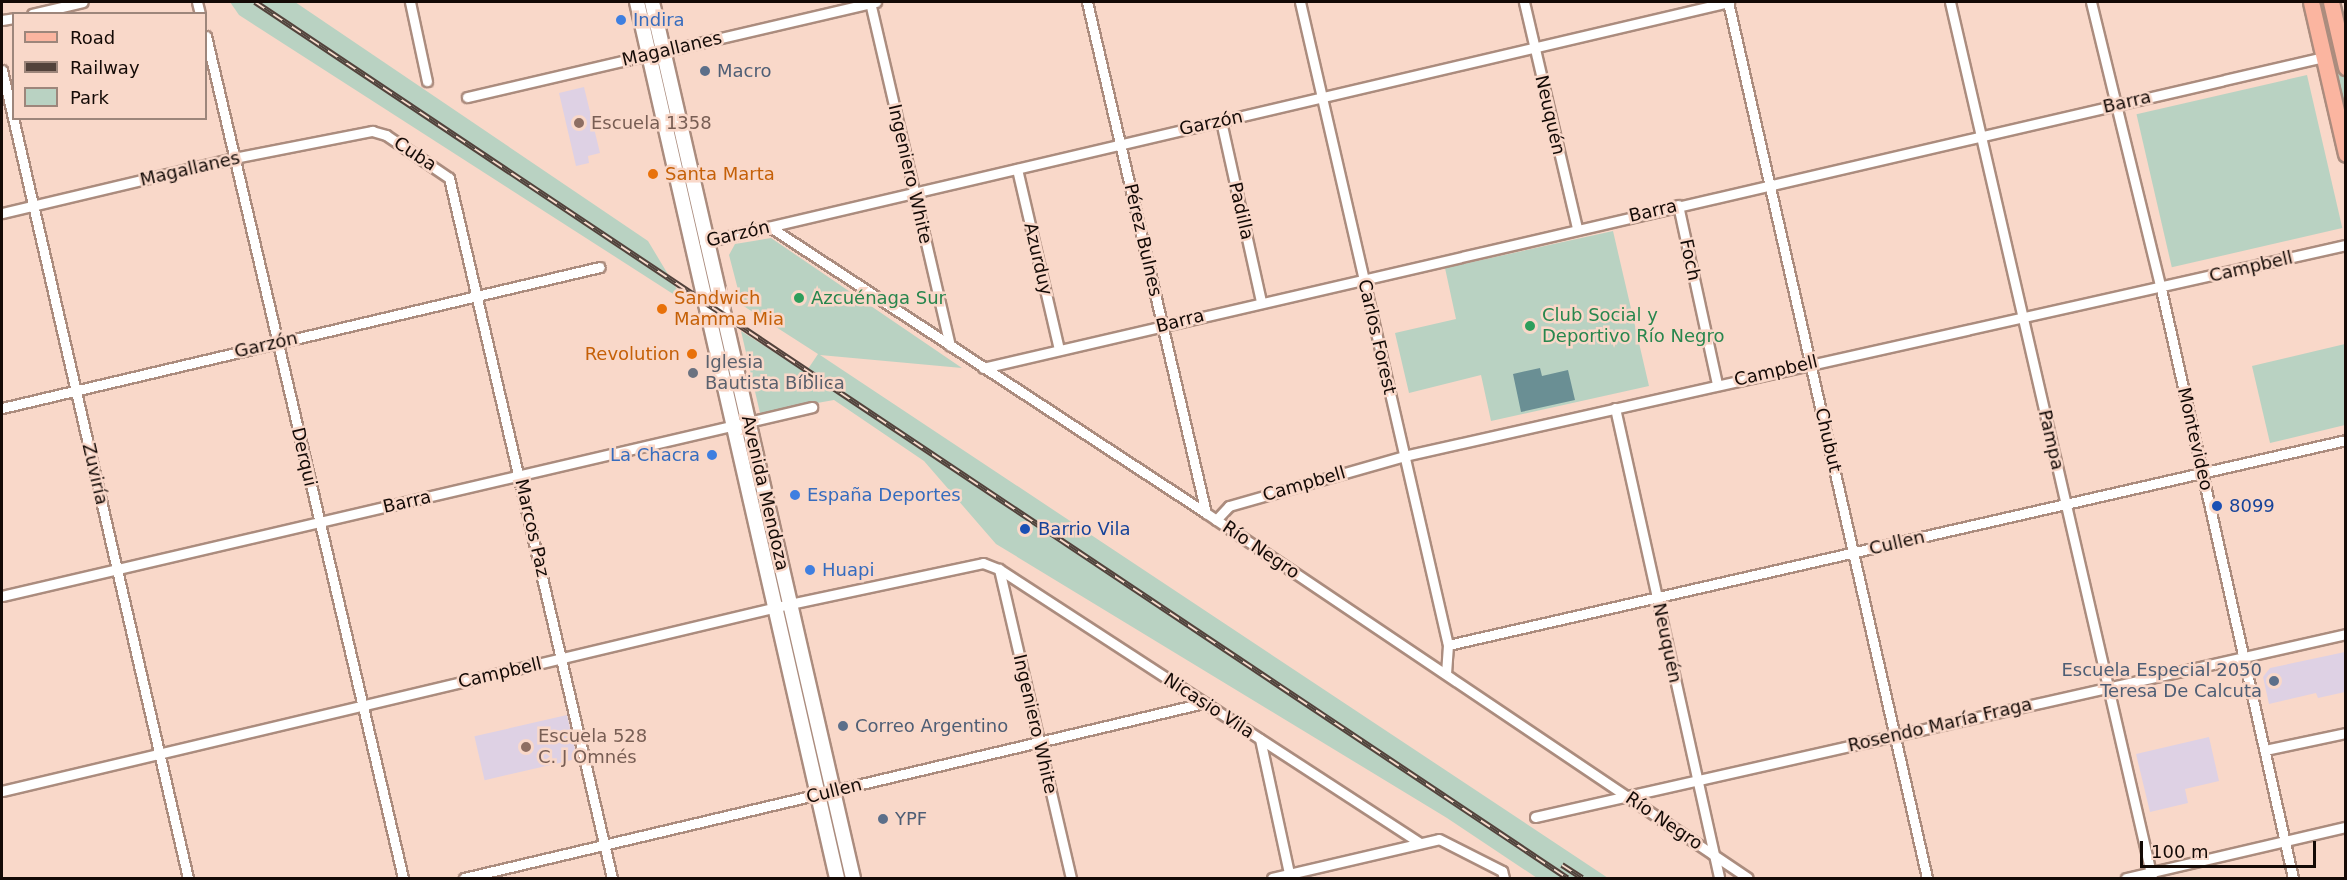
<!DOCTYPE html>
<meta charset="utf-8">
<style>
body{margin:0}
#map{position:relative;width:2347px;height:880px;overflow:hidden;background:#f9d8c9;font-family:"DejaVu Sans",sans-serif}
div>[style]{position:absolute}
.education>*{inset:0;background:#ded1e4;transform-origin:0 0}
.green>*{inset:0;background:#b9d2c2;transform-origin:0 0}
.water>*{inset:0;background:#6a8f94}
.roads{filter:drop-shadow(2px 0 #ab8c7e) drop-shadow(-2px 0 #ab8c7e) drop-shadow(0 2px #ab8c7e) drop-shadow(0 -2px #ab8c7e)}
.street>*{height:9px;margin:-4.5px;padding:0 4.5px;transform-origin:4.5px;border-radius:4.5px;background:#fff}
.secondary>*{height:14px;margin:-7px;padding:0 7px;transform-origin:7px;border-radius:7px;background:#fff}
.primary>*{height:15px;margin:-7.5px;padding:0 7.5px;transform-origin:7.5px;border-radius:7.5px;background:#fbb5a0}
.rail>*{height:6px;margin-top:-3px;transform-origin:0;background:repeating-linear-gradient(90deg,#f9d8c9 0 11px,#52423b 0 22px);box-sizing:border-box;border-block:2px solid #52423b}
.dots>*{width:16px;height:16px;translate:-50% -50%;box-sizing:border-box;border:3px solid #f9d8c9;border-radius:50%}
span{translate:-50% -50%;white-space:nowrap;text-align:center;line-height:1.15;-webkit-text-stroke:5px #f9d8c9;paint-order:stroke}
.shop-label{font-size:18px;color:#366cbe}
.left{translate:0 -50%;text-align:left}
.right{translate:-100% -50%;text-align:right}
.street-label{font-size:18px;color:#140a06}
.service-label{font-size:18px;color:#4e5e75}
.education-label{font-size:18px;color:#785e54}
.food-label{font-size:18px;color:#c56008}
.leisure-label{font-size:18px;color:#27864d}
.worship-label{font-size:18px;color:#5b616d}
.transit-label{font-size:18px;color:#164399}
.frame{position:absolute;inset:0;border:3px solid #140a06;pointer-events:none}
.legend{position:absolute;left:12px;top:12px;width:195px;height:108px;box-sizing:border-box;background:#f9d8c9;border:2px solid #9d867b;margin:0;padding:8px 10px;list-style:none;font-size:18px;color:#140a06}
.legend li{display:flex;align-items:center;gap:12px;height:30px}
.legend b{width:30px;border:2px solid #9d867b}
.scale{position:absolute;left:2140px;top:841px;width:176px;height:27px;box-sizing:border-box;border:3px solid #140a06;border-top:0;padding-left:8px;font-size:18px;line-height:21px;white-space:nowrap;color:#140a06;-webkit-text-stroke:4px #f9d8c9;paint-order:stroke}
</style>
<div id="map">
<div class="education">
<i style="clip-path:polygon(584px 87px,600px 153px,588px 156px,589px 163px,576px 166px,559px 93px)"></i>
<i style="clip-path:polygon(2345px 652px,2345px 692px,2318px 698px,2316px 693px,2269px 704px,2263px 677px,2270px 668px)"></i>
<i style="left:567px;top:715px;width:45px;height:95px;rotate:77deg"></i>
<i style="clip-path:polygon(2209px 737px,2219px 781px,2185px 789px,2188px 803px,2150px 812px,2136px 754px)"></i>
</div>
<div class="green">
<i style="clip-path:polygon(230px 2px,295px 2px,648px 241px,684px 301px,239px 15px)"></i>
<i style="clip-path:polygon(2311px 2px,2331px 2px,2345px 66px,2345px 154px)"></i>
<i style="left:2307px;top:75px;width:157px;height:175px;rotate:77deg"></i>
<i style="clip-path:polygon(1613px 231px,1649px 386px,1491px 421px,1481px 375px,1409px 393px,1395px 333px,1456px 319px,1445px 268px)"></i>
<i style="clip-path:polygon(771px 238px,962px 368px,820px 355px,1608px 878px,1537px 878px,1447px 818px,996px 544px,924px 461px,834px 400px,760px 413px,741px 331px,806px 372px,818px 354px,742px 305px,729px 255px,735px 244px)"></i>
<i style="clip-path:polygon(2345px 344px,2345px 425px,2270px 443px,2252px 366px)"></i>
</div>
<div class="water">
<i style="clip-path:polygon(1540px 368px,1542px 376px,1568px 370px,1575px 400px,1521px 412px,1513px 374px)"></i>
</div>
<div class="roads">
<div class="street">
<i style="left:197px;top:2px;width:12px;rotate:76deg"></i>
<i style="left:410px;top:2px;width:81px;rotate:77.9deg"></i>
<i style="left:870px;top:2px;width:353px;rotate:76.9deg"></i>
<i style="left:1087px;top:2px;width:525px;rotate:76.89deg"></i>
<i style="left:1300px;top:2px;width:660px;rotate:77.04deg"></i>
<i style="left:1448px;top:645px;width:29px;rotate:94deg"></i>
<i style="left:1524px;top:2px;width:232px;rotate:76.8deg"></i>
<i style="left:1728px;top:2px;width:898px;rotate:77.2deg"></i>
<i style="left:1950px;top:2px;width:899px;rotate:77.01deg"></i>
<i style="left:2091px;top:2px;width:295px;rotate:76.3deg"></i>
<i style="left:2161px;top:289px;width:604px;rotate:77.37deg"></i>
<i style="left:32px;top:14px;width:52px;rotate:-13.2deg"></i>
<i style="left:2px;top:20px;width:12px;rotate:-9deg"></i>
<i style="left:206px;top:36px;width:865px;rotate:76.83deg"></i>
<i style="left:2px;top:70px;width:829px;rotate:77.04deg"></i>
<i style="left:467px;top:97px;width:420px;rotate:-13.1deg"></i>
<i style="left:1221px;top:121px;width:184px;rotate:77.5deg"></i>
<i style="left:1017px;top:169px;width:185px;rotate:76.9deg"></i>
<i style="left:1678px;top:205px;width:183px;rotate:77.7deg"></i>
<i style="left:2px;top:213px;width:238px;rotate:-13.3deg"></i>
<i style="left:234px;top:158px;width:141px;rotate:-11.1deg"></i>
<i style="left:372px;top:131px;width:15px;rotate:16deg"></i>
<i style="left:386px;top:135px;width:76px;rotate:34.3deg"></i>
<i style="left:449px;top:178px;width:719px;rotate:76.89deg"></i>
<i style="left:770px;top:227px;width:521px;rotate:33.26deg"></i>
<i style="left:1206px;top:513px;width:653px;rotate:33.96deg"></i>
<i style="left:704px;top:242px;width:1053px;rotate:-13.18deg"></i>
<i style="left:983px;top:368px;width:1377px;rotate:-13.06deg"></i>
<i style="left:2px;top:408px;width:614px;rotate:-13.27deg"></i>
<i style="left:1615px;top:408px;width:481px;rotate:77.5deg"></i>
<i style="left:1216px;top:520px;width:19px;rotate:-47deg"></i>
<i style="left:1229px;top:506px;width:182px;rotate:-15.9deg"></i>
<i style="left:1404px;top:456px;width:965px;rotate:-12.63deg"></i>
<i style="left:999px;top:569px;width:317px;rotate:76.9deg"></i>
<i style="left:2px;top:596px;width:832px;rotate:-13.13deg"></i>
<i style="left:1448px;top:645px;width:921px;rotate:-12.86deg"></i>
<i style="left:1260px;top:739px;width:142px;rotate:77.8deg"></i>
<i style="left:2265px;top:750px;width:83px;rotate:-11.9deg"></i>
<i style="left:2px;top:791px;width:810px;rotate:-13.35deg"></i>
<i style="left:790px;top:604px;width:197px;rotate:-12deg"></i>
<i style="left:983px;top:563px;width:17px;rotate:21deg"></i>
<i style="left:999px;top:569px;width:502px;rotate:33.06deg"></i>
<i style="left:1535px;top:817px;width:831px;rotate:-12.72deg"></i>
<i style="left:464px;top:878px;width:760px;rotate:-13.31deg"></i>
<i style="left:1272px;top:878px;width:171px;rotate:-13.1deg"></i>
<i style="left:1439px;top:839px;width:71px;rotate:26.9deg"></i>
<i style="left:1502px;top:871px;width:7px;rotate:74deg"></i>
<i style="left:2126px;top:878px;width:226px;rotate:-13.1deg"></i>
</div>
<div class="secondary">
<i style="left:637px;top:2px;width:899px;rotate:77.14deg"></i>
<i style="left:652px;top:2px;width:899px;rotate:77.08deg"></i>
</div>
<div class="primary">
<i style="left:2311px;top:2px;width:156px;rotate:77deg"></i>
<i style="left:2331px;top:2px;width:67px;rotate:77deg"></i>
</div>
</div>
<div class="rail">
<i style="left:255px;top:2px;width:1578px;rotate:33.73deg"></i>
<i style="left:1562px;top:865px;width:24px;rotate:33deg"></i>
</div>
<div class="dots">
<i style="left:621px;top:20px;background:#3f7fe0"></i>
<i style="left:705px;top:71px;background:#5c6f8a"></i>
<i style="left:579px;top:123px;background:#8d6e63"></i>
<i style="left:653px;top:174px;background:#e8710a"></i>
<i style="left:799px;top:298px;background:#2e9e5b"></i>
<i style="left:662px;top:309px;background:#e8710a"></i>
<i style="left:1530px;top:326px;background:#2e9e5b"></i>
<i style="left:692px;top:354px;background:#e8710a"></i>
<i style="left:693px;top:373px;background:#6b7280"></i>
<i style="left:712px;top:455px;background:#3f7fe0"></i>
<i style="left:795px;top:495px;background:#3f7fe0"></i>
<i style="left:2217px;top:506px;background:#1a4fb4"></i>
<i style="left:1025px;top:529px;background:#1a4fb4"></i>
<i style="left:810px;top:570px;background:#3f7fe0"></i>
<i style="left:2274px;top:681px;background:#5c6f8a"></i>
<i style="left:843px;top:726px;background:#5c6f8a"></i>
<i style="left:526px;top:747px;background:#8d6e63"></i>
<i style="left:883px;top:819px;background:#5c6f8a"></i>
</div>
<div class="shop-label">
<span class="left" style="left:633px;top:20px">Indira</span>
<span class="right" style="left:700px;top:455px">La Chacra</span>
<span class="left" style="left:807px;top:495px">España Deportes</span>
<span class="left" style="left:822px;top:570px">Huapi</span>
</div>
<div class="street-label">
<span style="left:672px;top:49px;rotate:-13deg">Magallanes</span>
<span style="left:2127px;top:102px;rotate:-13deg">Barra</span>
<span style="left:1550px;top:115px;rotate:77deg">Neuquén</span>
<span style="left:1211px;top:123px;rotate:-12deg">Garzón</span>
<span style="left:415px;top:154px;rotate:33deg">Cuba</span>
<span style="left:190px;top:169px;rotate:-13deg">Magallanes</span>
<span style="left:910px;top:174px;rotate:77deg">Ingeniero White</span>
<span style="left:1241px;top:211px;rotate:77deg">Padilla</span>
<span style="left:1653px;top:211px;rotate:-13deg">Barra</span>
<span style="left:738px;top:234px;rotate:-13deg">Garzón</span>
<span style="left:1143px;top:240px;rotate:77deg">Pérez Bulnes</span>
<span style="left:1038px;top:259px;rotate:77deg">Azurduy</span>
<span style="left:1690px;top:260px;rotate:78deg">Foch</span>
<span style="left:2251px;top:267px;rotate:-13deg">Campbell</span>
<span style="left:1180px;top:321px;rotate:-14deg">Barra</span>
<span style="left:1377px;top:337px;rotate:77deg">Carlos Forest</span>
<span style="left:266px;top:345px;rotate:-13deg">Garzón</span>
<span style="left:1776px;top:371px;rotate:-13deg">Campbell</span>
<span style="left:2195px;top:439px;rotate:77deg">Montevideo</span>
<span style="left:1828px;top:440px;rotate:77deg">Chubut</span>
<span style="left:2051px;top:440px;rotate:77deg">Pampa</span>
<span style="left:304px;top:457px;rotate:77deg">Derqui</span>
<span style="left:95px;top:474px;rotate:77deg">Zuviría</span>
<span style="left:1304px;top:484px;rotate:-16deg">Campbell</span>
<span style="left:765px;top:493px;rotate:77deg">Avenida Mendoza</span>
<span style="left:407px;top:502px;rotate:-13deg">Barra</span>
<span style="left:532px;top:528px;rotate:77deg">Marcos Paz</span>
<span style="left:1897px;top:543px;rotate:-13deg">Cullen</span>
<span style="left:1261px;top:550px;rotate:34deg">Río Negro</span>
<span style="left:1667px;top:643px;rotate:78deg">Neuquén</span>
<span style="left:500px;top:673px;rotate:-13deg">Campbell</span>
<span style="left:1209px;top:706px;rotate:33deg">Nicasio Vila</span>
<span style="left:1035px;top:724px;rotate:77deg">Ingeniero White</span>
<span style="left:1940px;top:725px;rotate:-13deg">Rosendo María Fraga</span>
<span style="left:834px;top:791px;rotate:-14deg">Cullen</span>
<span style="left:1664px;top:821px;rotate:34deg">Río Negro</span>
</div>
<div class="service-label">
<span class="left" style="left:717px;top:71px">Macro</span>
<span class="right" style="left:2262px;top:681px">Escuela Especial 2050<br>Teresa De Calcuta</span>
<span class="left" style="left:855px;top:726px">Correo Argentino</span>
<span class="left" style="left:895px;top:819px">YPF</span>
</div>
<div class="education-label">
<span class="left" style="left:591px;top:123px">Escuela 1358</span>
<span class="left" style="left:538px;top:747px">Escuela 528<br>C. J Omnés</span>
</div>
<div class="food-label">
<span class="left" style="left:665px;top:174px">Santa Marta</span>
<span class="left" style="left:674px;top:309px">Sandwich<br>Mamma Mia</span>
<span class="right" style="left:680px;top:354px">Revolution</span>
</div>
<div class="leisure-label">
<span class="left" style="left:811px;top:298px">Azcuénaga Sur</span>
<span class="left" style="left:1542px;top:326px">Club Social y<br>Deportivo Río Negro</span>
</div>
<div class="worship-label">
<span class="left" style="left:705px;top:373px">Iglesia<br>Bautista Bíblica</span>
</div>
<div class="transit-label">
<span class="left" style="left:2229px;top:506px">8099</span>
<span class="left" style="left:1038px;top:529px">Barrio Vila</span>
</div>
<div class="frame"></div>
<ul class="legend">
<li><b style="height:8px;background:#fbb5a0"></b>Road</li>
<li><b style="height:8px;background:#52423b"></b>Railway</li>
<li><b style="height:16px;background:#b9d2c2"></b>Park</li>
</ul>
<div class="scale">100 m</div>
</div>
